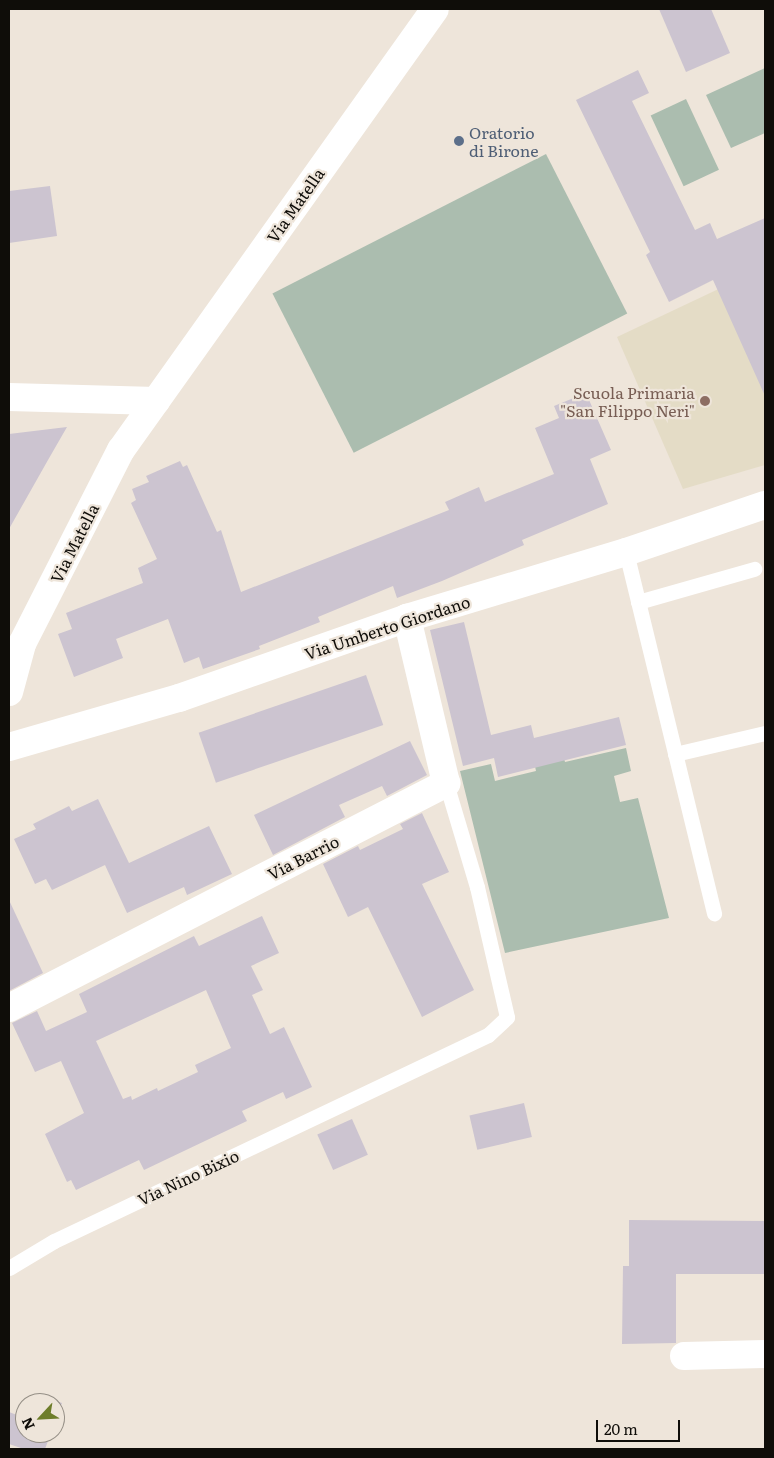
<!DOCTYPE html>
<style>
body{margin:0}
#map{position:relative;width:774px;height:1458px;overflow:hidden;background:#eee5da;font-family:Literata,serif}
div>[style]{position:absolute}
.education>*{inset:0;background:#e4dcc6}
.green>*{inset:0;background:#abbdaf;transform-origin:0 0}
.building>*{inset:0;background:#ccc4d0;transform-origin:0 0}
.lane>*{height:15px;margin:-7.5px;padding:0 7.5px;transform-origin:7.5px;border-radius:7.5px;background:#fff}
.street>*{height:28px;margin:-14px;padding:0 14px;transform-origin:14px;border-radius:14px;background:#fff}
.dots>*{width:14px;height:14px;translate:-50% -50%;box-sizing:border-box;border:2px solid #eee5da;border-radius:50%}
span{translate:-50% -50%;white-space:nowrap;text-align:center;line-height:1.15;-webkit-text-stroke:4.5px #eee5da;paint-order:stroke}
.service-label{font-size:16px;color:#4e5e75}
.left{translate:0 -50%;text-align:left}
.street-label{font-size:16px;color:#0f0d09}
.education-label{font-size:16px;color:#785e54}
.right{translate:-100% -50%;text-align:right}
.frame{position:absolute;inset:0;border:10px solid #0f0d09;pointer-events:none}
.north{position:absolute;left:15px;top:1393px;width:50px;height:50px;box-sizing:border-box;background:#eee5da;border:1px solid #958f86;border-radius:50%;rotate:245deg;font-size:14px;font-weight:700;line-height:20px;text-align:center;color:#0f0d09}
.north::after{content:'';display:block;margin:auto;width:18px;height:22px;background:#6e7d2a;clip-path:polygon(50% 0,100% 100%,50% 72%,0 100%)}
.scale{position:absolute;left:596px;top:1420px;width:84px;height:22px;box-sizing:border-box;border:2px solid #0f0d09;border-top:0;padding-left:6px;font-size:15px;line-height:18px;white-space:nowrap;color:#0f0d09;-webkit-text-stroke:4px #eee5da;paint-order:stroke}
</style>
<div id="map">
<div class="education">
<i style="clip-path:polygon(765px 267px,765px 465px,683px 489px,617px 337px)"></i>
</div>
<div class="green">
<i style="clip-path:polygon(765px 68px,765px 133px,731px 148px,706px 95px)"></i>
<i style="left:686px;top:99px;width:78px;height:39px;rotate:65deg"></i>
<i style="left:546px;top:154px;width:179px;height:307px;rotate:63deg"></i>
<i style="clip-path:polygon(560px 745px,565px 762px,626px 748px,631px 771px,614px 776px,620px 802px,638px 798px,669px 918px,505px 953px,460px 771px,491px 764px,495px 781px,536px 771px,532px 752px)"></i>
</div>
<div class="building">
<i style="clip-path:polygon(659px 9px,711px 9px,730px 53px,686px 72px)"></i>
<i style="clip-path:polygon(638px 70px,649px 93px,632px 101px,695px 230px,710px 223px,717px 239px,765px 218px,765px 396px,713px 280px,669px 302px,646px 255px,650px 252px,576px 100px)"></i>
<i style="clip-path:polygon(50px 186px,57px 236px,9px 243px,9px 191px)"></i>
<i style="clip-path:polygon(586px 393px,611px 450px,590px 459px,608px 504px,522px 540px,524px 545px,442px 581px,397px 598px,393px 586px,318px 617px,320px 622px,259px 646px,260px 649px,203px 669px,199px 657px,184px 663px,168px 619px,116px 639px,123px 658px,74px 677px,58px 634px,72px 629px,66px 613px,143px 583px,138px 568px,157px 559px,131px 503px,136px 500px,132px 489px,149px 482px,146px 476px,180px 461px,183px 467px,187px 465px,217px 532px,221px 530px,241px 592px,449px 510px,445px 502px,479px 487px,485px 502px,554px 474px,535px 428px,559px 418px,554px 406px)"></i>
<i style="clip-path:polygon(67px 427px,48px 460px,9px 529px,9px 434px)"></i>
<i style="clip-path:polygon(464px 622px,491px 735px,531px 725px,534px 738px,619px 717px,626px 745px,498px 777px,494px 758px,463px 766px,430px 630px)"></i>
<i style="left:366px;top:675px;width:53px;height:177px;rotate:71deg"></i>
<i style="clip-path:polygon(410px 741px,427px 775px,387px 796px,382px 786px,339px 805px,345px 817px,273px 855px,254px 815px)"></i>
<i style="clip-path:polygon(98px 799px,129px 863px,209px 826px,232px 874px,187px 895px,184px 887px,127px 913px,105px 865px,52px 890px,46px 879px,35px 884px,14px 839px,36px 829px,33px 824px,69px 806px,72px 811px)"></i>
<i style="clip-path:polygon(422px 813px,449px 872px,422px 884px,474px 990px,422px 1017px,368px 907px,348px 917px,323px 864px,358px 846px,360px 850px,403px 829px,400px 824px)"></i>
<i style="clip-path:polygon(9px 900px,43px 973px,9px 991px)"></i>
<i style="clip-path:polygon(evenodd,262px 916px,279px 953px,251px 966px,263px 990px,252px 995px,270px 1034px,284px 1027px,312px 1087px,286px 1099px,283px 1092px,242px 1111px,247px 1121px,144px 1170px,139px 1160px,76px 1190px,71px 1180px,67px 1182px,45px 1134px,84px 1113px,61px 1061px,35px 1072px,12px 1023px,37px 1011px,46px 1031px,87px 1012px,79px 994px,194px 936px,199px 946px,262px 916px,206px 990px,231px 1048px,195px 1065px,198px 1072px,158px 1091px,157px 1088px,132px 1100px,131px 1096px,123px 1099px,96px 1041px,206px 990px)"></i>
<i style="left:524px;top:1103px;width:35px;height:56px;rotate:77deg"></i>
<i style="left:352px;top:1119px;width:39px;height:38px;rotate:66deg"></i>
<i style="clip-path:polygon(629px 1220px,765px 1221px,765px 1274px,676px 1274px,676px 1343px,622px 1344px,623px 1266px,629px 1266px)"></i>
<i style="clip-path:polygon(39px 1395px,62px 1403px,55px 1421px,55px 1403px,36px 1403px)"></i>
<i style="clip-path:polygon(9px 1412px,25px 1418px,25px 1433px,51px 1433px,45px 1449px,24px 1449px,9px 1444px)"></i>
</div>
<div class="lane">
<i style="left:626px;top:552px;width:372px;rotate:76.3deg"></i>
<i style="left:638px;top:602px;width:121px;rotate:-15.9deg"></i>
<i style="left:675px;top:754px;width:92px;rotate:-13.1deg"></i>
<i style="left:9px;top:1268px;width:52px;rotate:-31deg"></i>
<i style="left:54px;top:1241px;width:480px;rotate:-25.4deg"></i>
<i style="left:488px;top:1035px;width:26px;rotate:-43deg"></i>
<i style="left:507px;top:1017px;width:133px;rotate:-103deg"></i>
<i style="left:477px;top:887px;width:109px;rotate:-106.6deg"></i>
</div>
<div class="street">
<i style="left:9px;top:397px;width:147px;rotate:1.6deg"></i>
<i style="left:9px;top:692px;width:50px;rotate:-74.8deg"></i>
<i style="left:22px;top:644px;width:218px;rotate:-63deg"></i>
<i style="left:121px;top:450px;width:541px;rotate:-54.55deg"></i>
<i style="left:9px;top:747px;width:177px;rotate:-16.1deg"></i>
<i style="left:179px;top:698px;width:242px;rotate:-19.3deg"></i>
<i style="left:407px;top:618px;width:229px;rotate:-16.8deg"></i>
<i style="left:626px;top:552px;width:147px;rotate:-18.7deg"></i>
<i style="left:9px;top:1008px;width:492px;rotate:-27.2deg"></i>
<i style="left:446px;top:783px;width:170px;rotate:-103.3deg"></i>
<i style="left:684px;top:1356px;width:81px;rotate:-1.4deg"></i>
</div>
<div class="dots">
<i style="left:459px;top:141px;background:#5c6f8a"></i>
<i style="left:705px;top:401px;background:#8d6e63"></i>
</div>
<div class="service-label">
<span class="left" style="left:469px;top:141px">Oratorio<br>di Birone</span>
</div>
<div class="street-label">
<span style="left:295px;top:205px;rotate:-55deg">Via Matella</span>
<span style="left:74px;top:543px;rotate:-63deg">Via Matella</span>
<span style="left:387px;top:627px;rotate:-18deg">Via Umberto Giordano</span>
<span style="left:303px;top:857px;rotate:-27deg">Via Barrio</span>
<span style="left:188px;top:1177px;rotate:-25deg">Via Nino Bixio</span>
</div>
<div class="education-label">
<span class="right" style="left:695px;top:401px">Scuola Primaria<br>"San Filippo Neri"</span>
</div>
<div class="frame"></div>
<div class="north">N</div>
<div class="scale">20 m</div>
</div>
